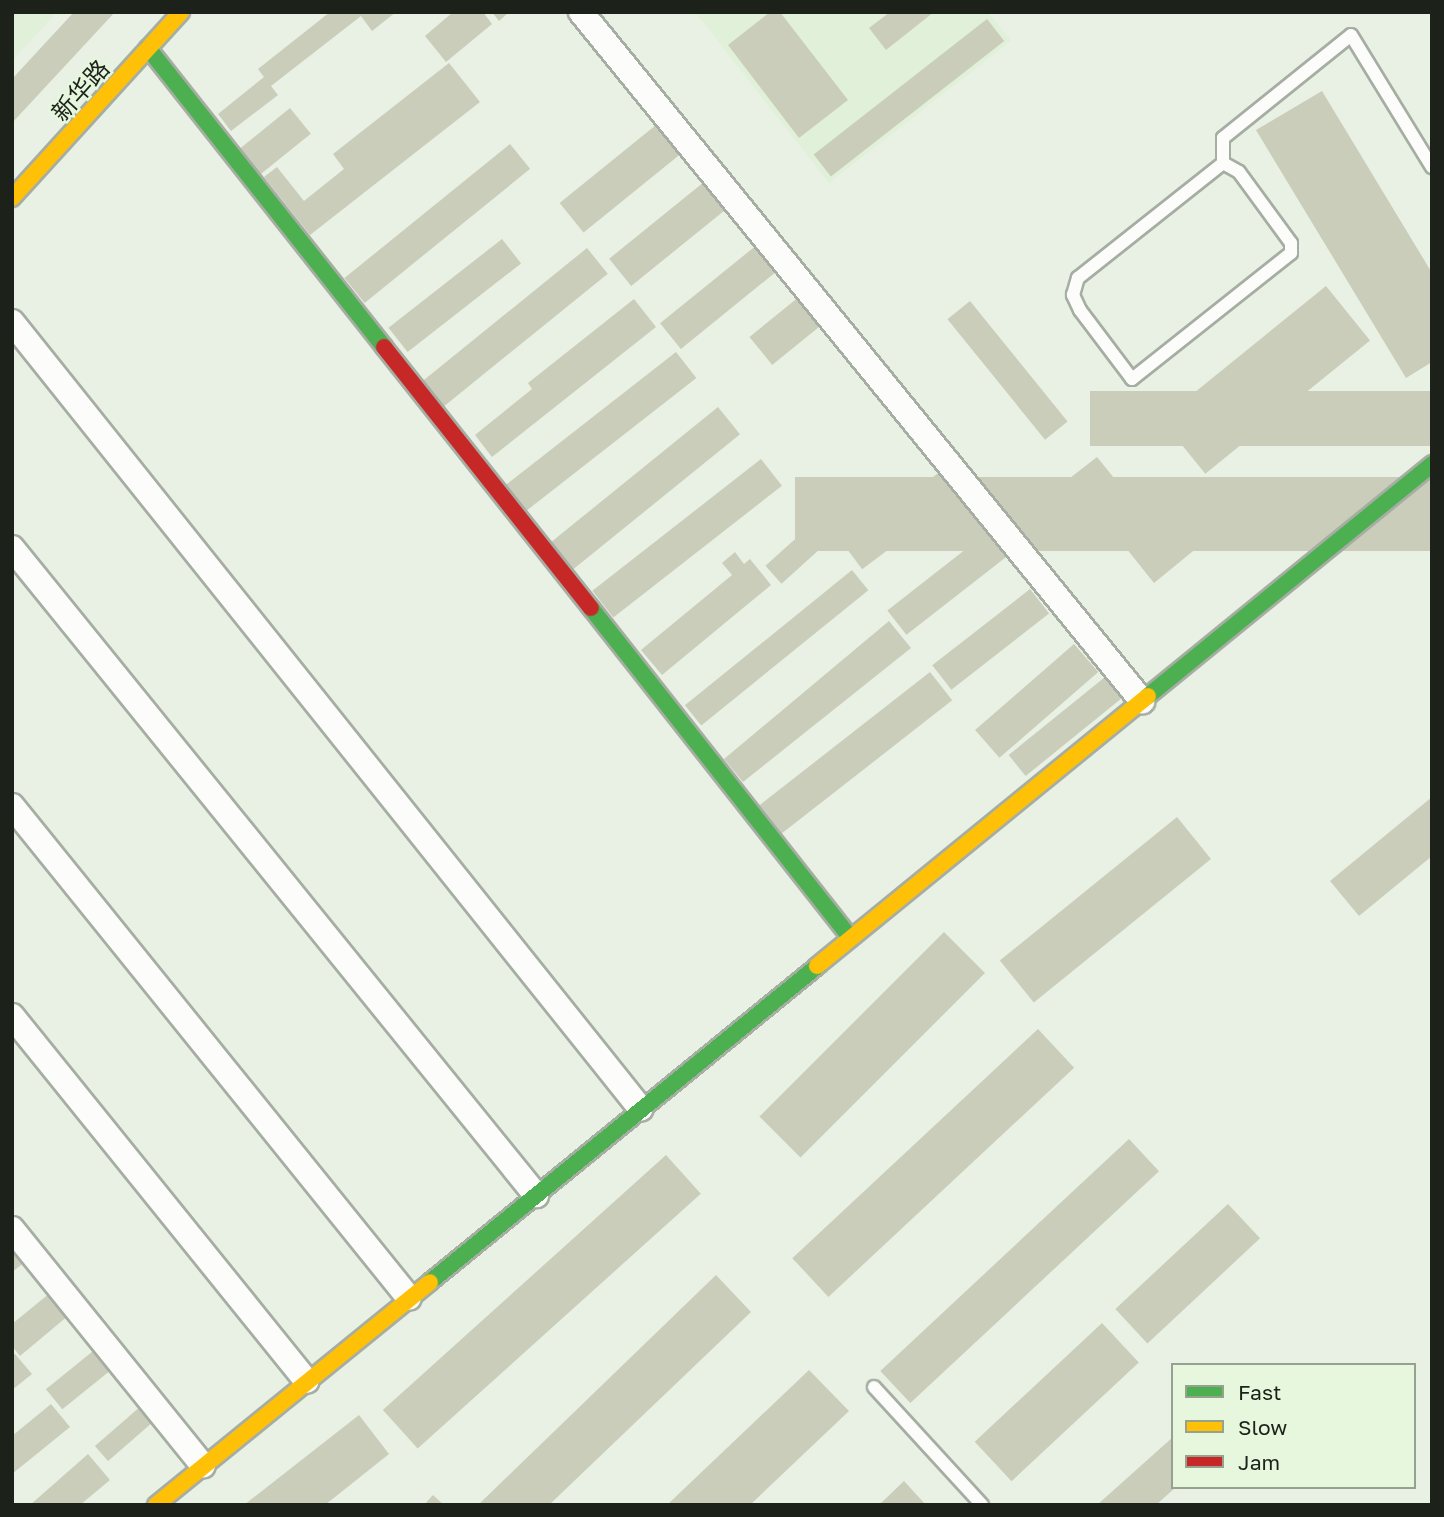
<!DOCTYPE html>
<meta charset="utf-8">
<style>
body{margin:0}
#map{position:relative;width:1444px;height:1517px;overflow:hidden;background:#e8f1e4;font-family:"Golos Text","Noto Sans SC",sans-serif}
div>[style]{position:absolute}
.built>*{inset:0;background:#e1f0d9}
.building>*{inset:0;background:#cacdb9;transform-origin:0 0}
.roads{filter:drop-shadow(2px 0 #a6ada3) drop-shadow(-2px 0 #a6ada3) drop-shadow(0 2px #a6ada3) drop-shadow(0 -2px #a6ada3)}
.lane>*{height:12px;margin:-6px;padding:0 6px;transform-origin:6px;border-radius:6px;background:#fcfdfb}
.street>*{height:24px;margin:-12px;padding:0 12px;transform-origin:12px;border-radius:12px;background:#fcfdfb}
.fast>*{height:16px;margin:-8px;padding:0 8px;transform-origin:8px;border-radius:8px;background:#4caf50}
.slow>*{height:16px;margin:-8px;padding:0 8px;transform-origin:8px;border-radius:8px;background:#ffc107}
.jam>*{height:16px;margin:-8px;padding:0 8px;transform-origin:8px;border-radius:8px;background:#c62828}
span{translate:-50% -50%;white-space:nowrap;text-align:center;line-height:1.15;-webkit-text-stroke:5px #e7f7de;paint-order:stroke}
.street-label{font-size:24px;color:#1c2219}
.frame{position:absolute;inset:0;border:14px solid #1c2219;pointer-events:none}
.legend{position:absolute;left:1171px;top:1363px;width:245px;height:126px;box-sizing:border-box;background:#e7f7de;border:2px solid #96a28f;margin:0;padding:9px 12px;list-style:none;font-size:21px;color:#1c2219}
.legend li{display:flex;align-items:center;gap:14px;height:35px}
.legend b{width:35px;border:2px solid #96a28f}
</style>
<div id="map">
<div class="built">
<i style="clip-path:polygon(12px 12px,57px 12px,12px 61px)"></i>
<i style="clip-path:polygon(695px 12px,988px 12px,1011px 41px,829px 183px)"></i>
</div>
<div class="building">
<i style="clip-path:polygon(74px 12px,115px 12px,12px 123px,12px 79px)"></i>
<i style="clip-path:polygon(330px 12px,396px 12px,372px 31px,361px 16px,271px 86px,278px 95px,231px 131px,218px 114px,264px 77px,258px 69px)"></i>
<i style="clip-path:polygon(453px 12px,483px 12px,492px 24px,446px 62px,425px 36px)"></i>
<i style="clip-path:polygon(492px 12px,509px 12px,499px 21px)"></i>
<i style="clip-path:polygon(770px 12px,780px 12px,848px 100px,799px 138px,728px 45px)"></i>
<i style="clip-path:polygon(890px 12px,934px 12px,886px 50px,869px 28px)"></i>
<i style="left:987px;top:19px;width:28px;height:220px;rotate:52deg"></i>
<i style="clip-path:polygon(449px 63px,480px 102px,310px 235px,264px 177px,277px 167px,304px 201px,344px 169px,333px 154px)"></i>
<i style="clip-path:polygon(1322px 91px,1432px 273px,1432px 362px,1406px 378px,1256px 130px)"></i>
<i style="left:290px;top:108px;width:33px;height:69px;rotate:51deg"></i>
<i style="left:656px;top:125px;width:38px;height:124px;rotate:51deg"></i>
<i style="left:510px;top:144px;width:32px;height:213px;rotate:51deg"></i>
<i style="left:704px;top:182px;width:35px;height:122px;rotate:51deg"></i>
<i style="left:502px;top:239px;width:31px;height:144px;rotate:52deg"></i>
<i style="left:758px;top:244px;width:33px;height:126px;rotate:51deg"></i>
<i style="left:587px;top:248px;width:33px;height:211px;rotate:51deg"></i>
<i style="left:1326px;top:286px;width:70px;height:212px;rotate:51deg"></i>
<i style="left:800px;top:296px;width:36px;height:65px;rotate:51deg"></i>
<i style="clip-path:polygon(634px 299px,656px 327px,492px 457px,475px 435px,532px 389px,528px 383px)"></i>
<i style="left:970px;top:301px;width:155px;height:29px;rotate:51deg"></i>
<i style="left:676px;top:352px;width:33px;height:215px;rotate:52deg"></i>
<i style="left:1432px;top:391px;width:55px;height:342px;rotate:90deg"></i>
<i style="left:718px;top:407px;width:35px;height:215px;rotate:51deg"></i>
<i style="clip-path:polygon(1097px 457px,1144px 515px,1178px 489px,1214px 534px,1154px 583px,1070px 478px)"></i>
<i style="left:761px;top:459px;width:34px;height:214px;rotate:52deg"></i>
<i style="left:941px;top:471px;width:31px;height:122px;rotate:53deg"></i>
<i style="left:1432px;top:477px;width:74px;height:637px;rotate:90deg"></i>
<i style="left:813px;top:523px;width:24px;height:64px;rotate:48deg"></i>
<i style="left:989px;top:531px;width:31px;height:129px;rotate:52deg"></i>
<i style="clip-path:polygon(735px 552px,744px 564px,750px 559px,771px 585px,662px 675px,641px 650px,732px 575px,722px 563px)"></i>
<i style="left:852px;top:570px;width:26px;height:215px;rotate:51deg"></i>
<i style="left:1030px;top:589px;width:31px;height:124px;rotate:52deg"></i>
<i style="clip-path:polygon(889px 621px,911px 648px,743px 782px,724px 759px)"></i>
<i style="left:1074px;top:644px;width:37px;height:131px;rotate:49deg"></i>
<i style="left:930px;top:672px;width:36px;height:216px;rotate:52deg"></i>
<i style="left:1105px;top:677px;width:27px;height:124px;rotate:51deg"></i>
<i style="clip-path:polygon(1432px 797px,1432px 856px,1359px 916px,1330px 881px)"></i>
<i style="left:1177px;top:817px;width:54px;height:228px;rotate:51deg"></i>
<i style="left:944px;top:932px;width:58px;height:261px;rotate:45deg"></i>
<i style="left:1038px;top:1029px;width:53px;height:336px;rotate:47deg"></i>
<i style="left:1129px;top:1139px;width:44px;height:340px;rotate:47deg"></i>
<i style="left:666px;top:1155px;width:52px;height:381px;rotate:48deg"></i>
<i style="left:1228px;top:1204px;width:47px;height:154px;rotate:47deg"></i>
<i style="clip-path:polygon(12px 1245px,25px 1262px,12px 1272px)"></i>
<i style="clip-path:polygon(716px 1275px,751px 1312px,549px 1505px,478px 1505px)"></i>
<i style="clip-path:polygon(50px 1293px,69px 1315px,20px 1356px,12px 1346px,12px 1324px)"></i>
<i style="left:1102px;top:1323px;width:54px;height:174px;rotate:47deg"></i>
<i style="left:98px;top:1347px;width:26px;height:67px;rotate:51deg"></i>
<i style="clip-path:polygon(15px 1354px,32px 1374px,12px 1390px,12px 1356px)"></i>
<i style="clip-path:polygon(809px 1370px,849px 1411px,750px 1505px,667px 1505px)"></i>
<i style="clip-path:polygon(51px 1404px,70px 1427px,12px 1474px,12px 1436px)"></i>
<i style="left:141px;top:1406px;width:20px;height:61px;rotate:49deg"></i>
<i style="clip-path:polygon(359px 1415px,389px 1454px,325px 1505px,244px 1505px)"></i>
<i style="clip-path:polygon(1173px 1437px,1176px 1487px,1156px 1505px,1097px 1505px)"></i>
<i style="clip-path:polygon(88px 1454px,110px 1480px,80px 1505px,30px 1505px)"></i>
<i style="clip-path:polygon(904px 1481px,926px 1505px,879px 1505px)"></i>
<i style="clip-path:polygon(433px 1495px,444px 1505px,424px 1505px)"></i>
</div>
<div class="roads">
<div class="lane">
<i style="left:1223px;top:163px;width:18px;rotate:29deg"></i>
<i style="left:1239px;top:172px;width:88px;rotate:53.8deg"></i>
<i style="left:1291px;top:243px;width:10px;rotate:90deg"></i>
<i style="left:1291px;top:253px;width:203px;rotate:141.6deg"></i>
<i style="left:1132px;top:379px;width:86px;rotate:-127deg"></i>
<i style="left:1080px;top:310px;width:17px;rotate:-115deg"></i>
<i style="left:1073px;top:295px;width:18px;rotate:-74deg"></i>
<i style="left:1078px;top:278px;width:185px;rotate:-38.4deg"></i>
<i style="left:1223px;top:163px;width:25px;rotate:-90deg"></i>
<i style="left:1223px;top:138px;width:164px;rotate:-38.8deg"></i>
<i style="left:1351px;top:35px;width:155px;rotate:58.5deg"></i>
<i style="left:874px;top:1387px;width:160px;rotate:47.5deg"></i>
</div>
<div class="street">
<i style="left:581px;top:12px;width:889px;rotate:50.85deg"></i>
<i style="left:12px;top:322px;width:1007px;rotate:51.37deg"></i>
<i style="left:12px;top:548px;width:833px;rotate:51deg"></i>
<i style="left:12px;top:806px;width:632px;rotate:51.1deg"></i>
<i style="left:12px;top:1016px;width:469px;rotate:51.1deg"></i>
<i style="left:12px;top:1229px;width:304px;rotate:51.1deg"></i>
</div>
<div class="fast">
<i style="left:148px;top:48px;width:381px;rotate:51.7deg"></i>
<i style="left:591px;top:608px;width:420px;rotate:51.8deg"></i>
<i style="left:1148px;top:696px;width:367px;rotate:-39.2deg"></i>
<i style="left:430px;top:1282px;width:500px;rotate:-39.2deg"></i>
</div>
<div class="slow">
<i style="left:12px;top:198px;width:251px;rotate:-47.7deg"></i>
<i style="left:817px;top:966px;width:427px;rotate:-39.2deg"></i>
<i style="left:156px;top:1505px;width:353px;rotate:-39.1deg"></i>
</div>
<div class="jam">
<i style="left:384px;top:347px;width:333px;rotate:51.6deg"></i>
</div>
</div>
<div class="street-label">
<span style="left:80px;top:90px;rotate:-48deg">新华路</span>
</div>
<div class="frame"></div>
<ul class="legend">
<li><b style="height:9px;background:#4caf50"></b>Fast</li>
<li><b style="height:9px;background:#ffc107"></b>Slow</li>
<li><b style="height:9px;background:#c62828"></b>Jam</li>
</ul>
</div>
